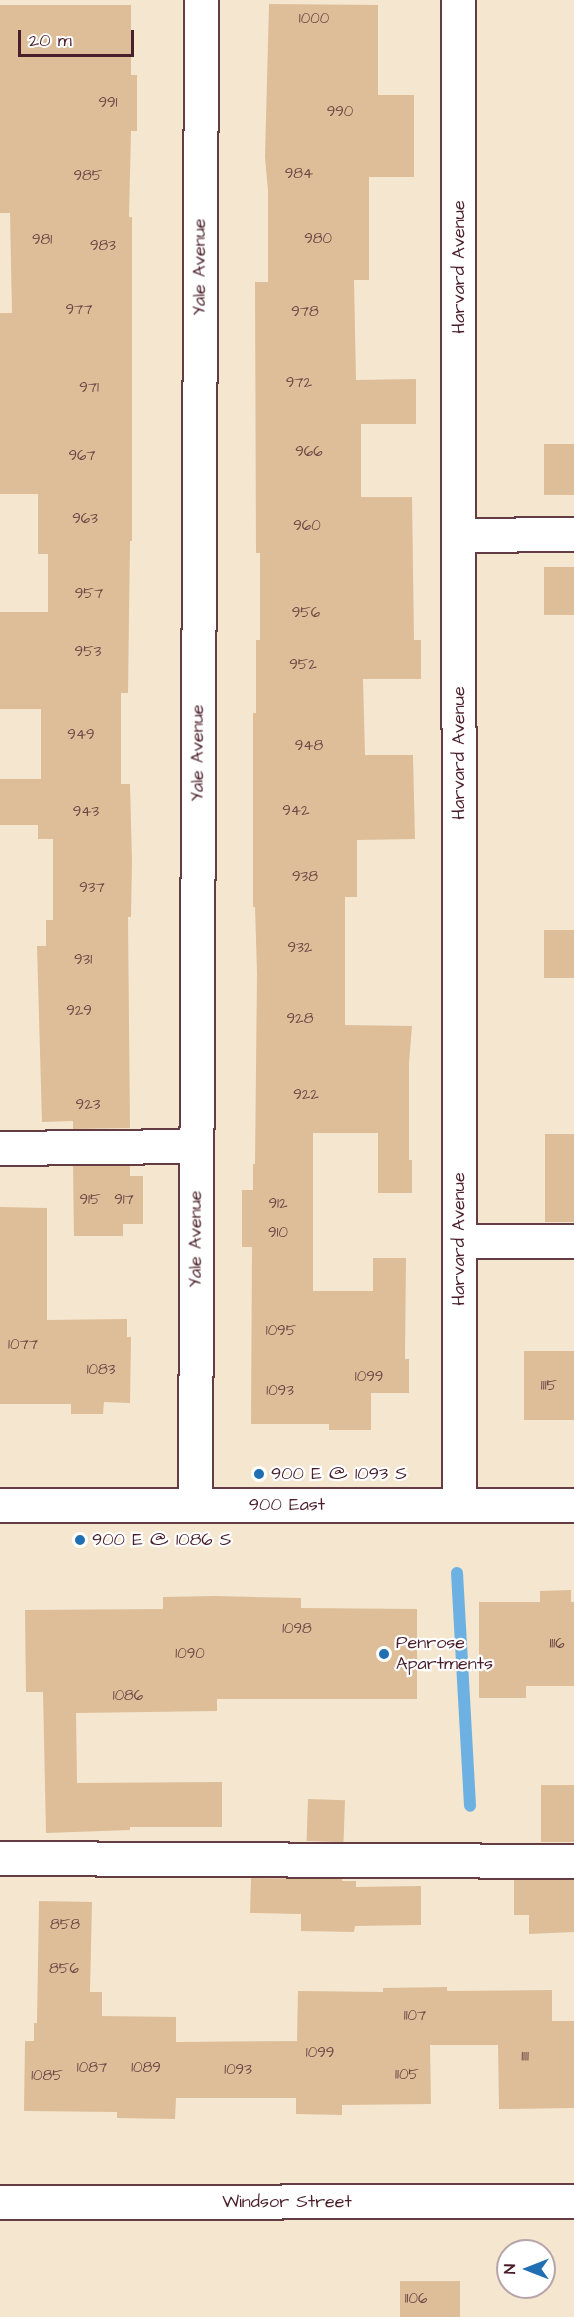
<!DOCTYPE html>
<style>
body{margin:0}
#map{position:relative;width:574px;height:2317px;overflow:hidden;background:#f5e6cf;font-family:"Architects Daughter",sans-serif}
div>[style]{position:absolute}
.stream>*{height:12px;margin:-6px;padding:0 6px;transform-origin:6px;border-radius:6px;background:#6cb1e2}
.building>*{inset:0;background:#ddbe99;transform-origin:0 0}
.roads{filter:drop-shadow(2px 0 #643d44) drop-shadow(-2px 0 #643d44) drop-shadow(0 2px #643d44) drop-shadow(0 -2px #643d44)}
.minor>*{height:33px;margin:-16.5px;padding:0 16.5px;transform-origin:16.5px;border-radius:16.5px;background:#fff}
.dots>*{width:16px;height:16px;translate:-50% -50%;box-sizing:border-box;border:3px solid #fff;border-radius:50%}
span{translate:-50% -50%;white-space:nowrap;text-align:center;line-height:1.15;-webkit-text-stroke:4.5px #fff;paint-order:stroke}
.number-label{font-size:15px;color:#6f4746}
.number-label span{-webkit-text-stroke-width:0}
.street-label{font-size:18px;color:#4a1f2b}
.poi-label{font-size:18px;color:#4a1f2b}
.left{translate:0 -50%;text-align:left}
.north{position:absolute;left:496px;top:2239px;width:60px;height:60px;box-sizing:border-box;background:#fff;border:2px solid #b7a5aa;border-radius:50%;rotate:270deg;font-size:16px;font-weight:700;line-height:24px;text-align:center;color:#4a1f2b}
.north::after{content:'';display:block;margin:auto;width:21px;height:27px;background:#1f6fb2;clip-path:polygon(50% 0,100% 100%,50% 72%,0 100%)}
.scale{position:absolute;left:18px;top:30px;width:116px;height:27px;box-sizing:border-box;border:3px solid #4a1f2b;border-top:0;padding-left:8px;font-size:18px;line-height:21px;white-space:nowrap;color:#4a1f2b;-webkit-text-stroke:4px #fff;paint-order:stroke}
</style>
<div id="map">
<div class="stream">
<i style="left:457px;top:1573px;width:233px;rotate:86.8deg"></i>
</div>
<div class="building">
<i style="clip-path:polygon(269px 4px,378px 5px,378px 95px,414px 95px,414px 177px,369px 177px,369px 280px,354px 280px,356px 380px,416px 379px,416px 424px,361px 424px,361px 497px,412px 497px,414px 640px,421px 640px,421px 679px,363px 679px,365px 755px,413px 755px,415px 839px,357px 840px,357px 897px,345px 897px,345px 1025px,412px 1026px,409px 1063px,409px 1160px,412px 1160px,412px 1193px,378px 1193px,378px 1133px,313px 1133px,313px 1291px,373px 1291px,373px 1258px,406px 1258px,405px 1359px,409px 1359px,409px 1393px,371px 1393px,371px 1430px,329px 1430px,329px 1424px,251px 1424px,252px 1247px,242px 1247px,242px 1190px,253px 1190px,253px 1164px,255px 1164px,257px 973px,255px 907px,253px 907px,253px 713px,256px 713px,256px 640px,260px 640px,260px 553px,256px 553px,255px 282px,268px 282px,268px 191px,265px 157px)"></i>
<i style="clip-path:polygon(0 5px,131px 5px,131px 75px,137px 75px,137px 131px,131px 131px,129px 217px,132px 217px,132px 541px,130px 541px,128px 693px,121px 693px,121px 784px,130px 784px,132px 861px,131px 917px,128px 917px,130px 1128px,73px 1129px,73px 1121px,42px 1122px,37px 946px,46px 946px,46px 920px,53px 920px,53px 839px,38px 839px,38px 825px,0 825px,0 779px,41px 779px,41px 709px,0 709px,0 612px,48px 612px,48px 554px,38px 554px,38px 494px,0 494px,0 313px,12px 313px,10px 213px,0 213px)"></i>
<i style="left:544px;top:444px;width:30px;height:51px"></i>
<i style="left:544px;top:567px;width:30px;height:48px"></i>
<i style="left:544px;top:930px;width:30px;height:48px"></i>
<i style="left:545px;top:1134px;width:29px;height:88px"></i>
<i style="clip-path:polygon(130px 1165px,130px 1176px,143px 1176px,143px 1224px,123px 1224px,123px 1236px,74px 1236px,73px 1166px)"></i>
<i style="clip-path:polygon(0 1207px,47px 1208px,47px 1320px,127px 1319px,127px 1337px,131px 1337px,130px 1403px,104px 1402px,103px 1414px,71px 1414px,71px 1404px,0 1404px)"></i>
<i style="left:574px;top:1351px;width:69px;height:50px;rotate:90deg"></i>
<i style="clip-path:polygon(571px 1590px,571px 1602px,574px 1602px,574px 1686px,526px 1686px,526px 1698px,479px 1698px,479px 1602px,540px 1602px,540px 1591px)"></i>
<i style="clip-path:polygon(215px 1596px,301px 1598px,301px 1608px,417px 1609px,417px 1699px,217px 1699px,217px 1711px,76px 1713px,77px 1783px,222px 1782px,222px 1827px,130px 1827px,130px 1830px,46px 1833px,43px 1692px,26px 1692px,25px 1610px,163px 1609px,163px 1597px)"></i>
<i style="left:541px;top:1785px;width:33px;height:57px"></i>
<i style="left:308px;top:1799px;width:37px;height:42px;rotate:2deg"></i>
<i style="clip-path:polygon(251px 1878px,342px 1879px,342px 1881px,356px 1881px,356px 1887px,421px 1886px,421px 1925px,355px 1926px,354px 1932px,301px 1931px,301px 1914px,250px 1913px)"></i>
<i style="clip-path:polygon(514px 1879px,574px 1880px,574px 1932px,529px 1934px,529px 1915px,514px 1915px)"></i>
<i style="clip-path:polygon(39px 1901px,92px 1902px,90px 1992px,102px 1992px,102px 2016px,176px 2017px,176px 2042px,297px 2041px,298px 1991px,383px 1992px,383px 1988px,447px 1987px,447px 1991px,552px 1990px,552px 2021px,574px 2021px,574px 2108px,499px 2109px,498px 2045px,430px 2045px,431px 2104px,342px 2105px,342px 2115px,296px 2114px,296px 2098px,176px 2098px,175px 2119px,117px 2118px,117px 2112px,24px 2111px,25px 2041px,34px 2041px,34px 2023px,37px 2023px)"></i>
<i style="left:460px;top:2281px;width:36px;height:60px;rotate:90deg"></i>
</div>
<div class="roads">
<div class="minor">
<i style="left:458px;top:0;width:1505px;rotate:89.96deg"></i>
<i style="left:459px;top:535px;width:115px;rotate:-0.5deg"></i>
<i style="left:0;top:1148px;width:196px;rotate:-0.6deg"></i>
<i style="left:459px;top:1241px;width:115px"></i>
<i style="left:0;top:1505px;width:574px"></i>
<i style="left:195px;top:1505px;width:1505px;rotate:-89.77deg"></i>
<i style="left:0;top:1858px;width:574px;rotate:0.3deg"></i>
<i style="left:0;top:2202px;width:574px;rotate:-0.1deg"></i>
</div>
</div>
<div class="dots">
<i style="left:259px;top:1474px;background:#1f6fb2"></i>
<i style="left:80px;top:1540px;background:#1f6fb2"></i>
<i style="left:384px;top:1654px;background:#1f6fb2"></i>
</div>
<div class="number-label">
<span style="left:314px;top:19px">1000</span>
<span style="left:108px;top:103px">991</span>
<span style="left:340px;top:112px">990</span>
<span style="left:299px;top:174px">984</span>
<span style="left:88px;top:176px">985</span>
<span style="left:318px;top:239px">980</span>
<span style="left:42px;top:240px">981</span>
<span style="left:103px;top:246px">983</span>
<span style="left:79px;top:310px">977</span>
<span style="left:305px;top:312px">978</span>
<span style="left:299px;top:383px">972</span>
<span style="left:89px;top:388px">971</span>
<span style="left:309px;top:452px">966</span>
<span style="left:82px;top:456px">967</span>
<span style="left:85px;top:519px">963</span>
<span style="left:307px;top:526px">960</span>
<span style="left:89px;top:594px">957</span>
<span style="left:306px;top:613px">956</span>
<span style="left:88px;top:652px">953</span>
<span style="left:303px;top:665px">952</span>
<span style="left:81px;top:735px">949</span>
<span style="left:309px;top:746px">948</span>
<span style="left:296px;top:811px">942</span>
<span style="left:86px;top:812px">943</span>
<span style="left:305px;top:877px">938</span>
<span style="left:92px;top:888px">937</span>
<span style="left:300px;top:948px">932</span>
<span style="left:83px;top:960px">931</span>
<span style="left:79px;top:1011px">929</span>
<span style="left:300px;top:1019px">928</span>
<span style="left:306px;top:1095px">922</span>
<span style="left:88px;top:1105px">923</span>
<span style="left:90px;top:1200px">915</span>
<span style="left:124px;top:1200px">917</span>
<span style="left:278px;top:1204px">912</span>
<span style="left:278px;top:1233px">910</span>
<span style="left:281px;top:1331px">1095</span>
<span style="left:23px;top:1345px">1077</span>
<span style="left:101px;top:1370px">1083</span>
<span style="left:369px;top:1377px">1099</span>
<span style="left:549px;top:1386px">1115</span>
<span style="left:280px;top:1391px">1093</span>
<span style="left:297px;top:1629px">1098</span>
<span style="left:557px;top:1644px">1116</span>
<span style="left:190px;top:1654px">1090</span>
<span style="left:128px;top:1696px">1086</span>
<span style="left:65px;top:1925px">858</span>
<span style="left:64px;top:1969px">856</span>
<span style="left:415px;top:2016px">1107</span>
<span style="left:320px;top:2053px">1099</span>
<span style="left:525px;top:2057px">1111</span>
<span style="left:92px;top:2068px">1087</span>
<span style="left:146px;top:2068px">1089</span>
<span style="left:238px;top:2070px">1093</span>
<span style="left:407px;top:2075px">1105</span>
<span style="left:47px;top:2076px">1085</span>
<span style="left:416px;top:2299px">1106</span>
</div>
<div class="street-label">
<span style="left:200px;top:267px;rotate:-90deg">Yale Avenue</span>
<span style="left:459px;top:267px;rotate:-90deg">Harvard Avenue</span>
<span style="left:198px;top:753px;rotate:-90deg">Yale Avenue</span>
<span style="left:459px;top:753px;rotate:-90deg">Harvard Avenue</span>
<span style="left:196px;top:1239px;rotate:-90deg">Yale Avenue</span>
<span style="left:459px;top:1239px;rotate:-90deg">Harvard Avenue</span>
<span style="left:287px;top:1505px">900 East</span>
<span style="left:287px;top:2202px">Windsor Street</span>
</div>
<div class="poi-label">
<span class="left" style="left:271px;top:1474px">900 E @ 1093 S</span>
<span class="left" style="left:92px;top:1540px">900 E @ 1086 S</span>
<span class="left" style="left:396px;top:1654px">Penrose<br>Apartments</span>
</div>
<div class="north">N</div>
<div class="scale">20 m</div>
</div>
